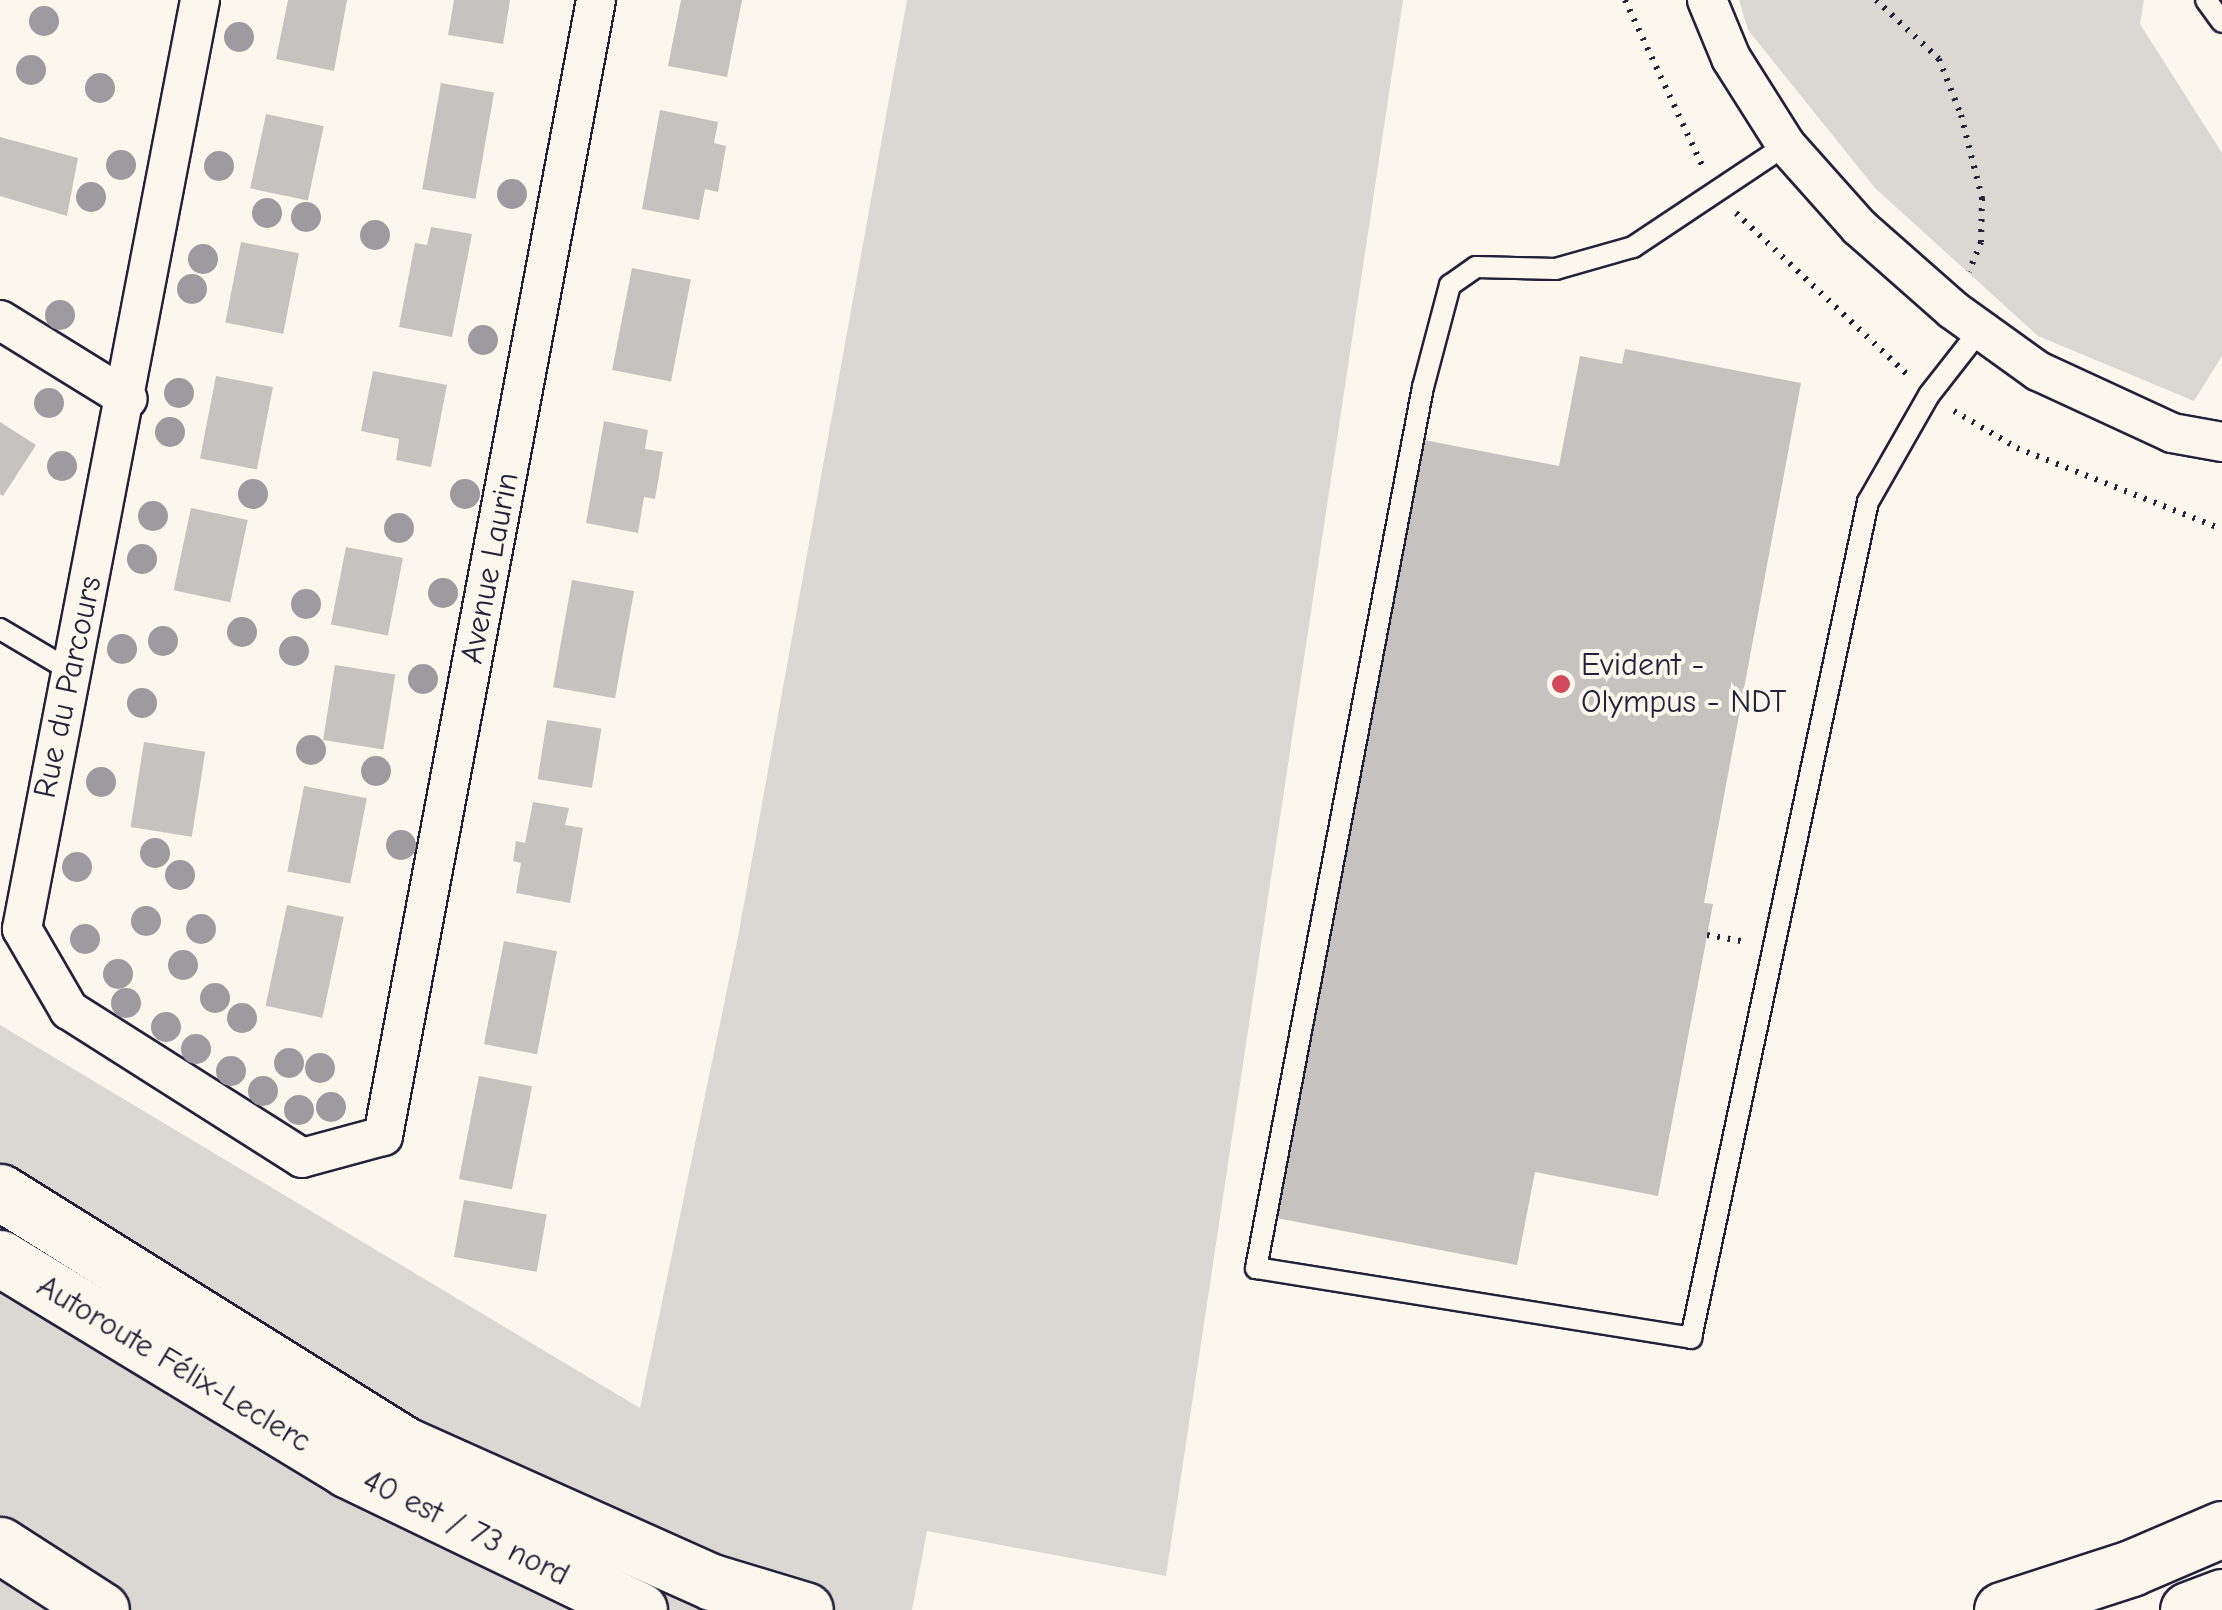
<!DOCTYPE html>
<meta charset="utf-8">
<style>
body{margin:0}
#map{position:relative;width:2222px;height:1610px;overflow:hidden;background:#fbf7ec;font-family:"Comic Neue",sans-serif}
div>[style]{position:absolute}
.green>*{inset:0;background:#dbd8d3}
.building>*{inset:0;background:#c6c2c0;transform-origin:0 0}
.path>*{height:6px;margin-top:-3px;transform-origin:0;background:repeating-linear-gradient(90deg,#22223b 0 2.5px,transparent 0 10.5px)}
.roads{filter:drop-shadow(2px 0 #22223b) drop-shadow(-2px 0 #22223b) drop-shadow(0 2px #22223b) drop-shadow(0 -2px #22223b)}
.service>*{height:20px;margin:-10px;padding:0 10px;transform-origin:10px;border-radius:10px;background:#fbf7ec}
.minor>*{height:38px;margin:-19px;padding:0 19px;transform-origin:19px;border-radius:19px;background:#fbf7ec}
.motorway>*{height:55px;margin:-27.5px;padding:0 27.5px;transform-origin:27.5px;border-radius:27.5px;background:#fbf7ec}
.trees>*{width:30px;height:30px;margin:-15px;border-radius:50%;background:#9d9ba0}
.dots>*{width:28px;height:28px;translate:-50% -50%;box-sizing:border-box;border:5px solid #fbf7ec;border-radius:50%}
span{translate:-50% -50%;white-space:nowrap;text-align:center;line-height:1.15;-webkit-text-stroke:8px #fbf7ec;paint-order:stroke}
.street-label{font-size:32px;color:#22223b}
.poi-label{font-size:32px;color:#22223b}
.left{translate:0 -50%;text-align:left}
</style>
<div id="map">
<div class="green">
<i style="clip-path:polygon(907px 0,1403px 0,1166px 1576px,927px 1531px,912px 1610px,0 1610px,0 1025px,640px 1408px,738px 937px)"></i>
<i style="clip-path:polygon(1739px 0,2144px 0,2140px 24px,2222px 153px,2222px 356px,2194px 401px,2038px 336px,1875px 188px,1748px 30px)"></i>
</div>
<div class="building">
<i style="clip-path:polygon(288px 0,347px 0,334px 71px,276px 59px)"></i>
<i style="clip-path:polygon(454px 0,510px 0,503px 44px,448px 35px)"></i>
<i style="clip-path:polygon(681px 0,742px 0,727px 77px,668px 66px)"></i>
<i style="left:441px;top:83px;width:54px;height:108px;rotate:10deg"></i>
<i style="clip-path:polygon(660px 110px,718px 122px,714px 143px,726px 146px,718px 192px,705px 189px,699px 220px,642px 209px)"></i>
<i style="left:266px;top:114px;width:59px;height:76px;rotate:12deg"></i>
<i style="clip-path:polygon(0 137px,78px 158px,67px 216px,0 196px)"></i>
<i style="clip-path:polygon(431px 227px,472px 234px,452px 337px,399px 327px,415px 243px,427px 245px)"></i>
<i style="left:241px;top:242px;width:59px;height:82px;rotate:11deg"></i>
<i style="left:632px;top:268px;width:60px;height:104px;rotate:11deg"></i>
<i style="clip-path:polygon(1625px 349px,1801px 383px,1704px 903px,1713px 904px,1658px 1196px,1535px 1172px,1517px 1265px,1277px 1218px,1424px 440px,1559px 466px,1580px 356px,1622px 364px)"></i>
<i style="clip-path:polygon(373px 371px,447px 385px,431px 467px,396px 460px,399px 439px,361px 431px)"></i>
<i style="left:216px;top:376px;width:58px;height:84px;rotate:11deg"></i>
<i style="clip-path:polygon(604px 421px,648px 430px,645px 449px,663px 452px,655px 499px,644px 497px,638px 533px,586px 523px)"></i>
<i style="clip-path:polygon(0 422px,36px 445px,3px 496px,0 494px)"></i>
<i style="left:191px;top:508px;width:58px;height:84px;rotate:12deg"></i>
<i style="left:346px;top:547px;width:58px;height:79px;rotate:11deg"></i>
<i style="left:572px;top:580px;width:63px;height:109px;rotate:10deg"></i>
<i style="left:335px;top:665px;width:61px;height:76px;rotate:9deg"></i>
<i style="left:547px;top:720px;width:55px;height:60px;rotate:9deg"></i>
<i style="left:144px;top:742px;width:62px;height:86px;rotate:9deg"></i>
<i style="left:304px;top:786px;width:64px;height:87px;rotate:11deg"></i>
<i style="clip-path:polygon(533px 802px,569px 808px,565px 825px,583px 828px,570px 903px,516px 893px,521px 863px,513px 861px,516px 841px,525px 843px)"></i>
<i style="left:287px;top:905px;width:58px;height:103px;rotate:12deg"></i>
<i style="left:504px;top:941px;width:54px;height:105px;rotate:11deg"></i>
<i style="left:479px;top:1076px;width:54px;height:105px;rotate:11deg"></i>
<i style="left:464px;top:1200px;width:84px;height:58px;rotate:10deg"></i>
</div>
<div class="path">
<i style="left:1625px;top:0;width:184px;rotate:65deg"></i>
<i style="left:1876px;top:0;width:86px;rotate:43.1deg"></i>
<i style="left:1939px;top:59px;width:60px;rotate:68.6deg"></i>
<i style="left:1961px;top:115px;width:86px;rotate:75.8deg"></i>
<i style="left:1982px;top:198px;width:44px;rotate:91.3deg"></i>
<i style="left:1981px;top:242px;width:32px;rotate:112deg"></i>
<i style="left:1736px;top:213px;width:238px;rotate:43.3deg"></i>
<i style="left:1954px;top:411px;width:73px;rotate:30.4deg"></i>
<i style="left:2017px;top:448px;width:220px;rotate:21.6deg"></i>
<i style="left:1707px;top:935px;width:39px;rotate:10deg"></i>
</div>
<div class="roads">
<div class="service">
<i style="left:2206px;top:0;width:27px;rotate:54deg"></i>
<i style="left:1786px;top:145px;width:184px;rotate:146.3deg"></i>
<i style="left:1633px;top:247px;width:80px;rotate:164.1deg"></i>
<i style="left:1556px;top:269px;width:80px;rotate:-178.6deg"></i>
<i style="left:1476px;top:267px;width:32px;rotate:145deg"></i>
<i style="left:1450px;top:285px;width:106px;rotate:104.8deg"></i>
<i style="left:1423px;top:387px;width:897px;rotate:100.73deg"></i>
<i style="left:1256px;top:1268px;width:441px;rotate:9.1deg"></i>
<i style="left:1691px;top:1338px;width:855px;rotate:-78.05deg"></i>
<i style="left:1868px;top:502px;width:123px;rotate:-60.3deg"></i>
<i style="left:1929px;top:395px;width:83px;rotate:-51.9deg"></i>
<i style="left:0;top:629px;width:82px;rotate:30.6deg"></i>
</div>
<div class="minor">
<i style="left:200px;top:0;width:946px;rotate:100.85deg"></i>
<i style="left:22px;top:929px;width:94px;rotate:59.9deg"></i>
<i style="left:69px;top:1010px;width:276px;rotate:32.4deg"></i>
<i style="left:302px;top:1158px;width:84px;rotate:-15.2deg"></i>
<i style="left:383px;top:1136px;width:1156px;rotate:-79.38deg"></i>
<i style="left:1707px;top:0;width:63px;rotate:67.5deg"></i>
<i style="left:1731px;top:58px;width:103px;rotate:57.7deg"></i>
<i style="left:1786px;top:145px;width:110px;rotate:48.3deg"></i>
<i style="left:1859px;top:227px;width:125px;rotate:41.4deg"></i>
<i style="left:1953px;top:310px;width:105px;rotate:35.7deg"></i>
<i style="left:2038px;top:371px;width:148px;rotate:24.8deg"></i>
<i style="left:2172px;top:433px;width:51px;rotate:10.2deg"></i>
<i style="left:0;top:320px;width:150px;rotate:31.7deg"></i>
</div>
<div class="motorway">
<i style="left:0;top:1192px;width:475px;rotate:32deg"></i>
<i style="left:403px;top:1444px;width:338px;rotate:24.1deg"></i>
<i style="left:712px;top:1582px;width:97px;rotate:16.8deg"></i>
<i style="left:0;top:1258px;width:407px;rotate:31.3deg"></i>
<i style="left:348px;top:1470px;width:323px;rotate:25.7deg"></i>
<i style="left:0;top:1545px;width:120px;rotate:32.8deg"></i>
<i style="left:2002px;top:1610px;width:136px;rotate:-18deg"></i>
<i style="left:2131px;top:1568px;width:99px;rotate:-23.2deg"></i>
<i style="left:2188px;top:1610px;width:36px;rotate:-21deg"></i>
</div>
</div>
<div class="trees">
<i style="left:44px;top:21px"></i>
<i style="left:239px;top:37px"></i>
<i style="left:31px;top:70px"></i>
<i style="left:100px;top:88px"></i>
<i style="left:121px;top:165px"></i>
<i style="left:219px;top:166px"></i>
<i style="left:512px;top:194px"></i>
<i style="left:91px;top:197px"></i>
<i style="left:267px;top:213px"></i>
<i style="left:306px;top:217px"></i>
<i style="left:375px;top:235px"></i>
<i style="left:203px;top:259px"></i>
<i style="left:192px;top:289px"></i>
<i style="left:60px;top:315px"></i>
<i style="left:483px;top:340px"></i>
<i style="left:179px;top:393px"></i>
<i style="left:49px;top:403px"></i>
<i style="left:170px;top:432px"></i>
<i style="left:62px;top:466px"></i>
<i style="left:253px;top:494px"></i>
<i style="left:465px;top:494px"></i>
<i style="left:153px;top:516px"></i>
<i style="left:399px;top:528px"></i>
<i style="left:142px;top:559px"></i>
<i style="left:443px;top:593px"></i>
<i style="left:306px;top:604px"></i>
<i style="left:242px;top:632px"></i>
<i style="left:163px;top:641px"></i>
<i style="left:122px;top:649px"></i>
<i style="left:294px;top:651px"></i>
<i style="left:423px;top:679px"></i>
<i style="left:142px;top:703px"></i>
<i style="left:311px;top:750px"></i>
<i style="left:376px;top:771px"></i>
<i style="left:101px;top:782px"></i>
<i style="left:401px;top:845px"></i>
<i style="left:155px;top:853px"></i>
<i style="left:77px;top:867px"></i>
<i style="left:180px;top:875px"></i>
<i style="left:146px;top:921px"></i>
<i style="left:201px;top:929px"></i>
<i style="left:85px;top:939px"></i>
<i style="left:183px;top:965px"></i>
<i style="left:118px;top:974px"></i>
<i style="left:215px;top:998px"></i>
<i style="left:126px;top:1003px"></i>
<i style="left:242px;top:1018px"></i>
<i style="left:166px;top:1027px"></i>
<i style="left:196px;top:1049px"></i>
<i style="left:289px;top:1063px"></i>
<i style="left:320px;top:1068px"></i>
<i style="left:231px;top:1071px"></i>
<i style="left:263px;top:1091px"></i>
<i style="left:331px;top:1107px"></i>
<i style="left:299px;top:1110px"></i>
</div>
<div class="dots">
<i style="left:1561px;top:684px;background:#d1495b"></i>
</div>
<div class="street-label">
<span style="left:490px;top:568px;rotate:-79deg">Avenue Laurin</span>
<span style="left:68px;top:687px;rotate:-78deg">Rue du Parcours</span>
<span style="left:174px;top:1364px;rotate:31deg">Autoroute Félix-Leclerc</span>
<span style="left:466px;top:1528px;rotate:26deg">40 est / 73 nord</span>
</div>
<div class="poi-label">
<span class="left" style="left:1581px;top:684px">Evident -<br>Olympus - NDT</span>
</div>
</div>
